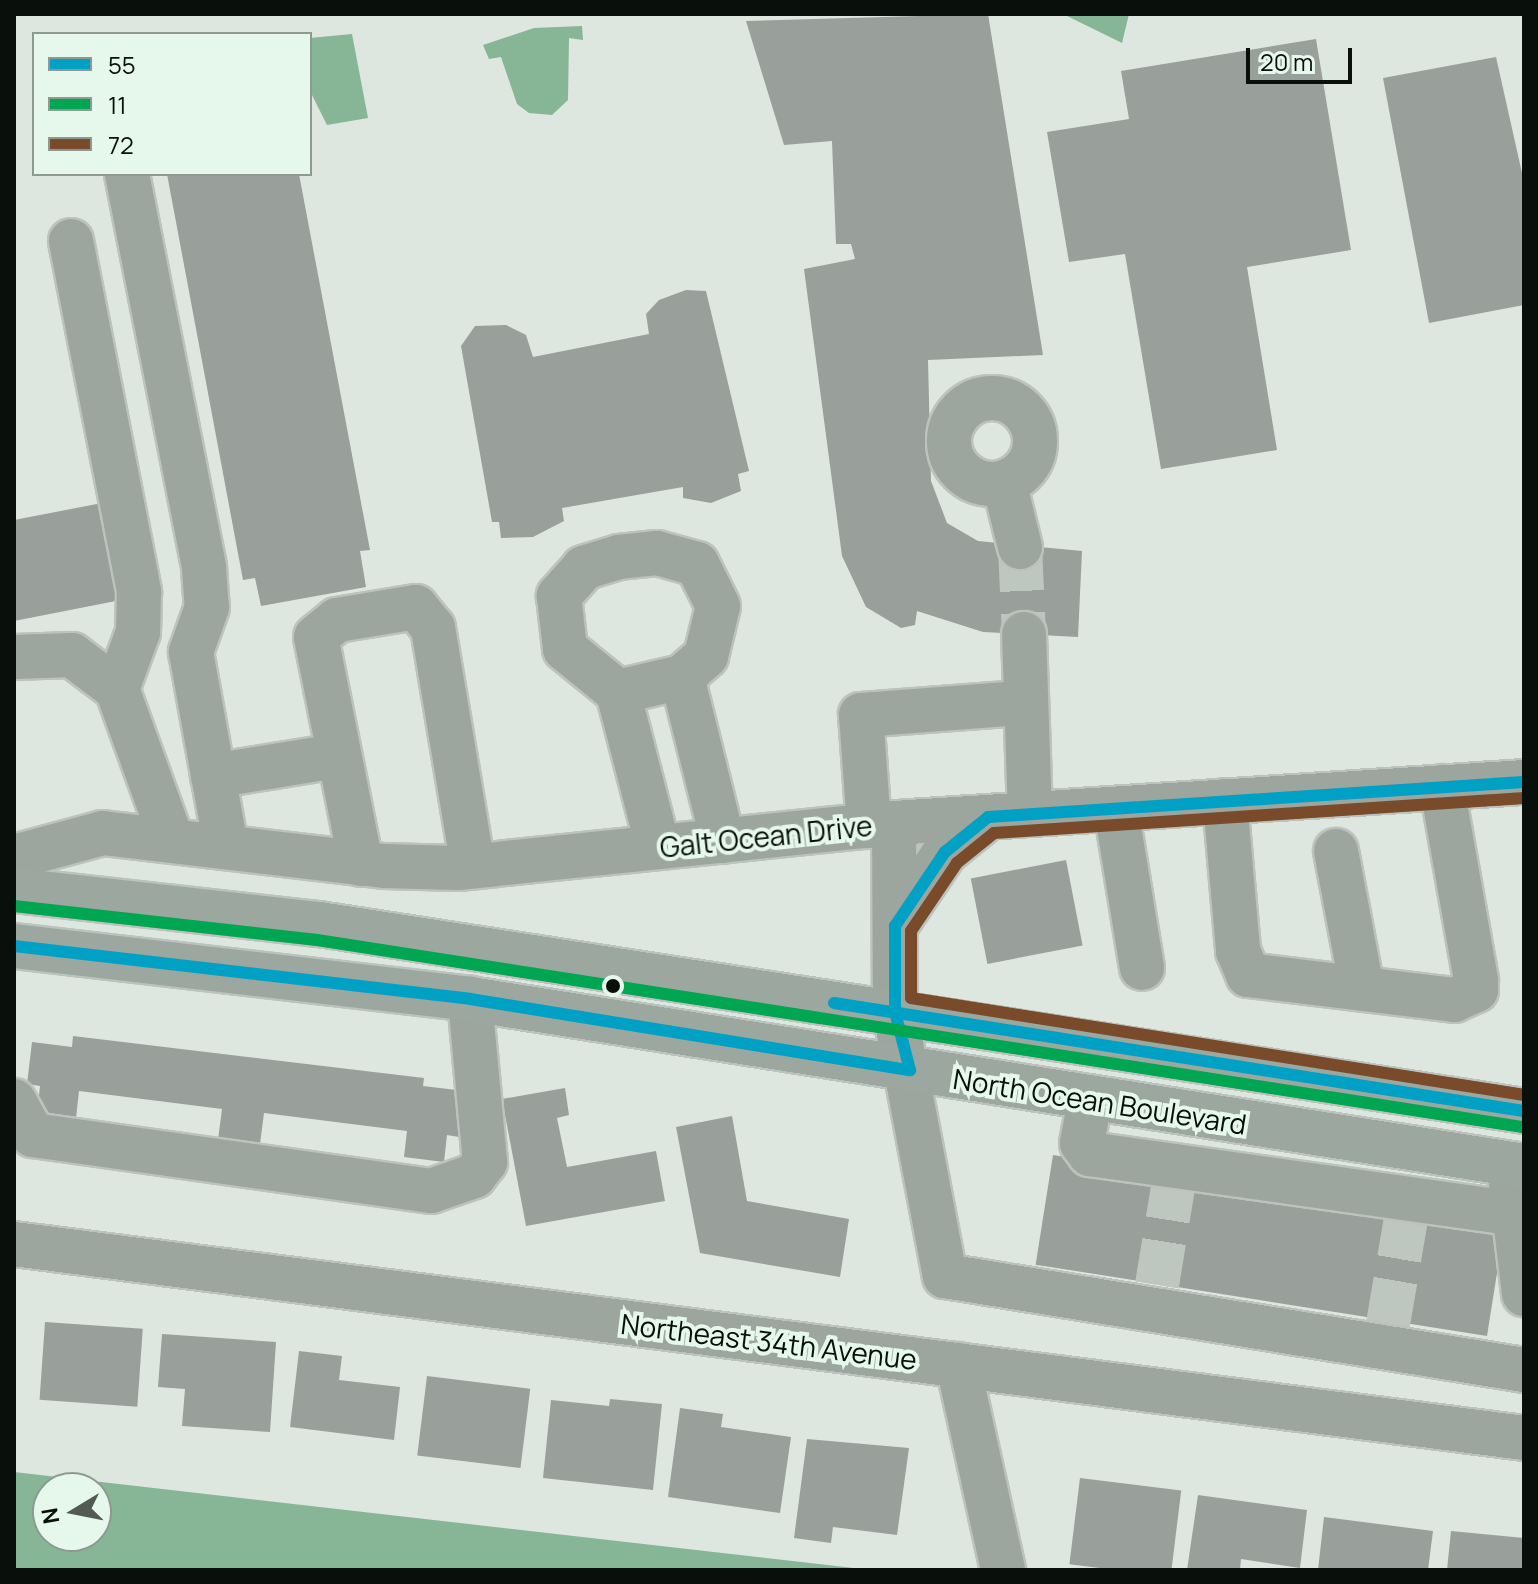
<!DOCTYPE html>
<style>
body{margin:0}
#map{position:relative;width:1538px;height:1584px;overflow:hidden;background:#dde6df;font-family:Manrope,sans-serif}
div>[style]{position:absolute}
.water>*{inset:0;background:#86b696}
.building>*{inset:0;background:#99a09b;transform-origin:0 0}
.minor-tunnel>*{height:44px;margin-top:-22px;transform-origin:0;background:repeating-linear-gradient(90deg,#bdc6bf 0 44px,transparent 0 66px)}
.roads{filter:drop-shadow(2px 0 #bcc3be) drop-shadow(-2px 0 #bcc3be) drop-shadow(0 2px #bcc3be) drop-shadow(0 -2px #bcc3be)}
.minor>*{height:44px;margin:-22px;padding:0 22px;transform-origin:22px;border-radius:22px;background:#9ca59e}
.minor>.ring{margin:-22px;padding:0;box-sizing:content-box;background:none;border:44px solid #9ca59e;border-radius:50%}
.major>*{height:44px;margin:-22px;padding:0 22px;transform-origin:22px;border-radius:22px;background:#9ca79f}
.bus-1>*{height:12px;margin:-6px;padding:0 6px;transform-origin:6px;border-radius:6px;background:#00a1c4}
.bus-2>*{height:12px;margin:-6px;padding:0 6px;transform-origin:6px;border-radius:6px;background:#00a651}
.bus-3>*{height:12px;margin:-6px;padding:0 6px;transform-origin:6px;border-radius:6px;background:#7a4b2a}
.dots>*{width:22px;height:22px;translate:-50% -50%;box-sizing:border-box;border:4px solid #e6f7eb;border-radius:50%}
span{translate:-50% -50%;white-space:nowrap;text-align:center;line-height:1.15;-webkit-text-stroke:8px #e6f7eb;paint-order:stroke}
.street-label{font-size:28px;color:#090f0b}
.frame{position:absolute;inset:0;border:16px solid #090f0b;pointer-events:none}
.legend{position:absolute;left:32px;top:32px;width:280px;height:144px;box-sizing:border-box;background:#e6f7eb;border:2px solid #8e9a91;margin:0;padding:10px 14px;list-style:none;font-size:24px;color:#090f0b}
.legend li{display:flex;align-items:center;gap:16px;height:40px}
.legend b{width:40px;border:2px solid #8e9a91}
.north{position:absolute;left:32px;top:1472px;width:80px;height:80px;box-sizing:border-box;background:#e6f7eb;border:2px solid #8e9a91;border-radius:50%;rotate:260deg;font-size:22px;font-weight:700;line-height:32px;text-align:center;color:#090f0b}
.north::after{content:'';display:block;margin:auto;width:28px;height:36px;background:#535a55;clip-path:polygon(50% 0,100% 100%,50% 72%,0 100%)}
.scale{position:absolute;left:1246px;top:48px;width:106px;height:36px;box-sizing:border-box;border:4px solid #090f0b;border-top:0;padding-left:10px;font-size:24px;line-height:28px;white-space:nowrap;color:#090f0b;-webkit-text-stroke:6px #e6f7eb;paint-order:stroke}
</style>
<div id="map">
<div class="water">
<i style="clip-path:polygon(1063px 14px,1129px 14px,1122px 43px)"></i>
<i style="clip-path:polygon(582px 26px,583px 40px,569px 38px,568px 100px,552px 115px,529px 113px,517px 104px,501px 57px,489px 59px,483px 45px,534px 28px)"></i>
<i style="clip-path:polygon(352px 34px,368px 118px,327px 125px,310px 91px,310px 38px)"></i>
<i style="clip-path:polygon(evenodd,14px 1472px,871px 1570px,14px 1570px,14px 1472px,48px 1488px,96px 1488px,96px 1536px,48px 1536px,48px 1488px)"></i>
</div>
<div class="building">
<i style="clip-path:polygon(988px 14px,1043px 355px,928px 360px,931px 481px,947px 523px,978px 541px,1082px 551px,1078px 637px,983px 632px,917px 611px,915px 625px,901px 628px,866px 607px,842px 556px,804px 269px,855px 259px,851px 244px,836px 244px,832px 141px,784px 145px,746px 21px)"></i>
<i style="clip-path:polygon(1316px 39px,1351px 250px,1247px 267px,1277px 450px,1161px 469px,1125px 254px,1069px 262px,1047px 132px,1129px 119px,1121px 71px)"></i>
<i style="clip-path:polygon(1496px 57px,1524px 182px,1524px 305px,1429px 323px,1383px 78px)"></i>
<i style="clip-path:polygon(167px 174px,299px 174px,370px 550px,360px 551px,366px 587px,261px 606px,255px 578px,243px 580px)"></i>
<i style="clip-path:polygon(686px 290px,706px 291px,749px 471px,738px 474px,741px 491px,711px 503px,683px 498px,683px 487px,562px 508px,564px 521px,533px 537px,501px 538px,499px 522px,492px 522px,461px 346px,475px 326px,506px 325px,526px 335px,533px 357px,649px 334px,646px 314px,659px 300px)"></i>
<i style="clip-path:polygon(102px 503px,121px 600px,14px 621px,14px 520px)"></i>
<i style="left:1066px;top:860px;width:87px;height:97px;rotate:79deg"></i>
<i style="clip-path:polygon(73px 1036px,424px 1078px,423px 1086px,465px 1091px,459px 1137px,447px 1135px,444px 1162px,404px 1157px,407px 1131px,264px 1113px,260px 1144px,218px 1140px,222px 1109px,79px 1091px,76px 1118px,37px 1113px,40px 1086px,27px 1084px,32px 1042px,72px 1047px)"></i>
<i style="clip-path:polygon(565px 1088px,569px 1115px,557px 1118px,567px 1167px,656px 1151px,665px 1201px,526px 1226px,502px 1099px)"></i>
<i style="clip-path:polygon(732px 1116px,747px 1201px,849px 1219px,840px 1277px,700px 1253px,676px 1127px)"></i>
<i style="left:1053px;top:1155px;width:457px;height:111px;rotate:9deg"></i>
<i style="left:45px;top:1322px;width:98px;height:78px;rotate:4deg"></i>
<i style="clip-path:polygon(162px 1334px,276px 1342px,270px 1432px,182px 1426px,185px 1389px,158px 1387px)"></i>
<i style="clip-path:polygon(299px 1351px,342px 1356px,339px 1380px,400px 1387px,394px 1440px,290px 1427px)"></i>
<i style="left:427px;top:1376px;width:104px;height:80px;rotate:7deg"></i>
<i style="clip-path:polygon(610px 1399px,662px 1404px,653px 1490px,543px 1478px,551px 1400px,609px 1406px)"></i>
<i style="clip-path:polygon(680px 1408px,723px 1414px,721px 1427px,791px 1437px,780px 1513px,668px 1497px)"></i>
<i style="clip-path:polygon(807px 1439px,909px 1448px,897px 1535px,833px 1527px,831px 1543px,794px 1538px)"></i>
<i style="left:1080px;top:1478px;width:102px;height:87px;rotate:7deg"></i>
<i style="clip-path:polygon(1198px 1495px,1307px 1510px,1300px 1568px,1241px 1559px,1240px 1570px,1187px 1570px)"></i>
<i style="clip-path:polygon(1324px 1517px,1433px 1531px,1428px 1570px,1318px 1570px)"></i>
<i style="clip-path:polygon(1451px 1531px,1524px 1538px,1524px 1570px,1447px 1570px)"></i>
</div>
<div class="minor-tunnel">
<i style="left:1020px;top:547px;width:87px;rotate:87.4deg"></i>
<i style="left:1157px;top:1285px;width:111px;rotate:-80.7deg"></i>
<i style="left:1388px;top:1324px;width:113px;rotate:-80.3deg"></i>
</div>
<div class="roads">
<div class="minor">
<i style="left:127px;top:174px;width:401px;rotate:78.9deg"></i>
<i style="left:204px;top:568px;width:39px;rotate:86deg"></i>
<i style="left:207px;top:607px;width:48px;rotate:109.6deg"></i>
<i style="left:191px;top:652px;width:198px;rotate:79.8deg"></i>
<i style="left:71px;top:241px;width:358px;rotate:79deg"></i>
<i style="left:139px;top:592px;width:40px;rotate:91.4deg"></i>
<i style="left:138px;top:632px;width:61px;rotate:110.2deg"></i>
<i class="ring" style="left:949px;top:398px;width:42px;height:42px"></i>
<i style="left:1004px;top:482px;width:67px;rotate:76.2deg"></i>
<i style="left:1024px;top:634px;width:180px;rotate:88.1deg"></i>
<i style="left:14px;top:657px;width:58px;rotate:-2deg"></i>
<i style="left:72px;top:655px;width:56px;rotate:37.1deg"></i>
<i style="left:117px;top:689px;width:158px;rotate:70.1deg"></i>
<i style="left:682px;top:677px;width:169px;rotate:76deg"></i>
<i style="left:618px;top:692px;width:66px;rotate:-13.2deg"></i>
<i style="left:682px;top:677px;width:32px;rotate:-41deg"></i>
<i style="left:706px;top:656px;width:51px;rotate:-76.5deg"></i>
<i style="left:718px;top:606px;width:47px;rotate:-116.6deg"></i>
<i style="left:697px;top:564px;width:41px;rotate:-164.6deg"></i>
<i style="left:657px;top:553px;width:38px;rotate:174deg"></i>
<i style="left:619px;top:557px;width:37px;rotate:163deg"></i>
<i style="left:584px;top:568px;width:38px;rotate:132deg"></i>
<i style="left:559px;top:596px;width:53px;rotate:83.5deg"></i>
<i style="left:565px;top:649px;width:68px;rotate:39.1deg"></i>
<i style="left:618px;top:692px;width:160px;rotate:75.5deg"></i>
<i style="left:213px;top:776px;width:126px;rotate:-9.2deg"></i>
<i style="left:1225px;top:801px;width:151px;rotate:85deg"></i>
<i style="left:1238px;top:951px;width:26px;rotate:67deg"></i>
<i style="left:1248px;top:975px;width:208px;rotate:6.9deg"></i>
<i style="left:1454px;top:1000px;width:24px;rotate:-24deg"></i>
<i style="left:1476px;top:990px;width:10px;rotate:-90deg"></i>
<i style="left:1476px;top:980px;width:196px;rotate:-100deg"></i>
<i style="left:1116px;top:809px;width:161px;rotate:80.7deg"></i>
<i style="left:894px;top:823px;width:189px;rotate:89.7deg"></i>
<i style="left:895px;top:1012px;width:269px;rotate:79.3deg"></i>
<i style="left:945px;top:1276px;width:587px;rotate:9.22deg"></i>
<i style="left:869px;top:826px;width:111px;rotate:-94.1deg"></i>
<i style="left:861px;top:715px;width:161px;rotate:-4.3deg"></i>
<i style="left:1336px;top:851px;width:140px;rotate:79.3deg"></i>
<i style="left:14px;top:857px;width:92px;rotate:-15.1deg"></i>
<i style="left:103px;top:833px;width:283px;rotate:6.7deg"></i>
<i style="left:384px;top:866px;width:74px;rotate:1.5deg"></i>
<i style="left:458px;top:868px;width:438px;rotate:-5.9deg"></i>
<i style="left:894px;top:823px;width:631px;rotate:-3.72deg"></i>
<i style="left:361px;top:864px;width:231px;rotate:-101.2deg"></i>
<i style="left:316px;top:637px;width:27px;rotate:-39deg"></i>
<i style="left:337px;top:620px;width:80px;rotate:-9.3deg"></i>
<i style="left:416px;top:607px;width:27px;rotate:51deg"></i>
<i style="left:433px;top:628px;width:241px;rotate:80.5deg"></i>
<i style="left:895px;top:926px;width:89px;rotate:-56deg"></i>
<i style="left:945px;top:852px;width:55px;rotate:-39.1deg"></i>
<i style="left:1090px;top:1100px;width:44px;rotate:100.5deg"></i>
<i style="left:1082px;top:1143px;width:14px;rotate:54deg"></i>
<i style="left:1090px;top:1154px;width:438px;rotate:8deg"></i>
<i style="left:14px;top:1101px;width:39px;rotate:61deg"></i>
<i style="left:33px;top:1135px;width:402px;rotate:8deg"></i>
<i style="left:431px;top:1191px;width:46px;rotate:-19.2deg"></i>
<i style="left:474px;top:1176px;width:18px;rotate:-52deg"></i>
<i style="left:485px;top:1162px;width:164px;rotate:-95.3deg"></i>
<i style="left:1511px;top:1186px;width:109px;rotate:83.1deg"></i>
<i style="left:14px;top:1244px;width:1522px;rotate:7.32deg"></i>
<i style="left:958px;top:1365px;width:210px;rotate:77.6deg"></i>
</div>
<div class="major">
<i style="left:14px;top:890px;width:307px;rotate:6.4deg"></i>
<i style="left:319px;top:924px;width:1219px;rotate:8.82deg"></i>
<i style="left:14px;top:946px;width:459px;rotate:6.6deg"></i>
<i style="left:470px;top:999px;width:1067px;rotate:9deg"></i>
</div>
</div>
<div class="bus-1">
<i style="left:14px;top:946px;width:459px;rotate:6.6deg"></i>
<i style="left:470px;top:999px;width:446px;rotate:9.2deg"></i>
<i style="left:910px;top:1070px;width:60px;rotate:-104.5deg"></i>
<i style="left:895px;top:1012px;width:86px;rotate:-90deg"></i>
<i style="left:895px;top:926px;width:89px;rotate:-56deg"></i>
<i style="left:945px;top:852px;width:55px;rotate:-39.1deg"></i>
<i style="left:988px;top:817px;width:537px;rotate:-3.74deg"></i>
<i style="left:834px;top:1003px;width:698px;rotate:8.9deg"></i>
</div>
<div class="bus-2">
<i style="left:14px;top:906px;width:305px;rotate:6.4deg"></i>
<i style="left:317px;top:940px;width:1219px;rotate:8.82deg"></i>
</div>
<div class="bus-3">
<i style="left:1524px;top:798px;width:531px;rotate:176.22deg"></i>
<i style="left:994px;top:833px;width:48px;rotate:141deg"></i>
<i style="left:957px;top:863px;width:82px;rotate:124.1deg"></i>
<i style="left:911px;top:931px;width:67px;rotate:90deg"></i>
<i style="left:911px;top:998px;width:621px;rotate:8.99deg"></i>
</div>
<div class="dots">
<i style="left:613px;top:986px;background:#090f0b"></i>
</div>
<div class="street-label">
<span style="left:766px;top:836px;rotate:-6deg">Galt Ocean Drive</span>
<span style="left:1100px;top:1101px;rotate:9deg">North Ocean Boulevard</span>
<span style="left:769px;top:1341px;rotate:7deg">Northeast 34th Avenue</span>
</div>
<div class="frame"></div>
<ul class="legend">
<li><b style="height:10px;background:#00a1c4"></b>55</li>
<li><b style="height:10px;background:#00a651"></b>11</li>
<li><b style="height:10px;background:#7a4b2a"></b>72</li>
</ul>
<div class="north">N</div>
<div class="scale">20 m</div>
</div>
